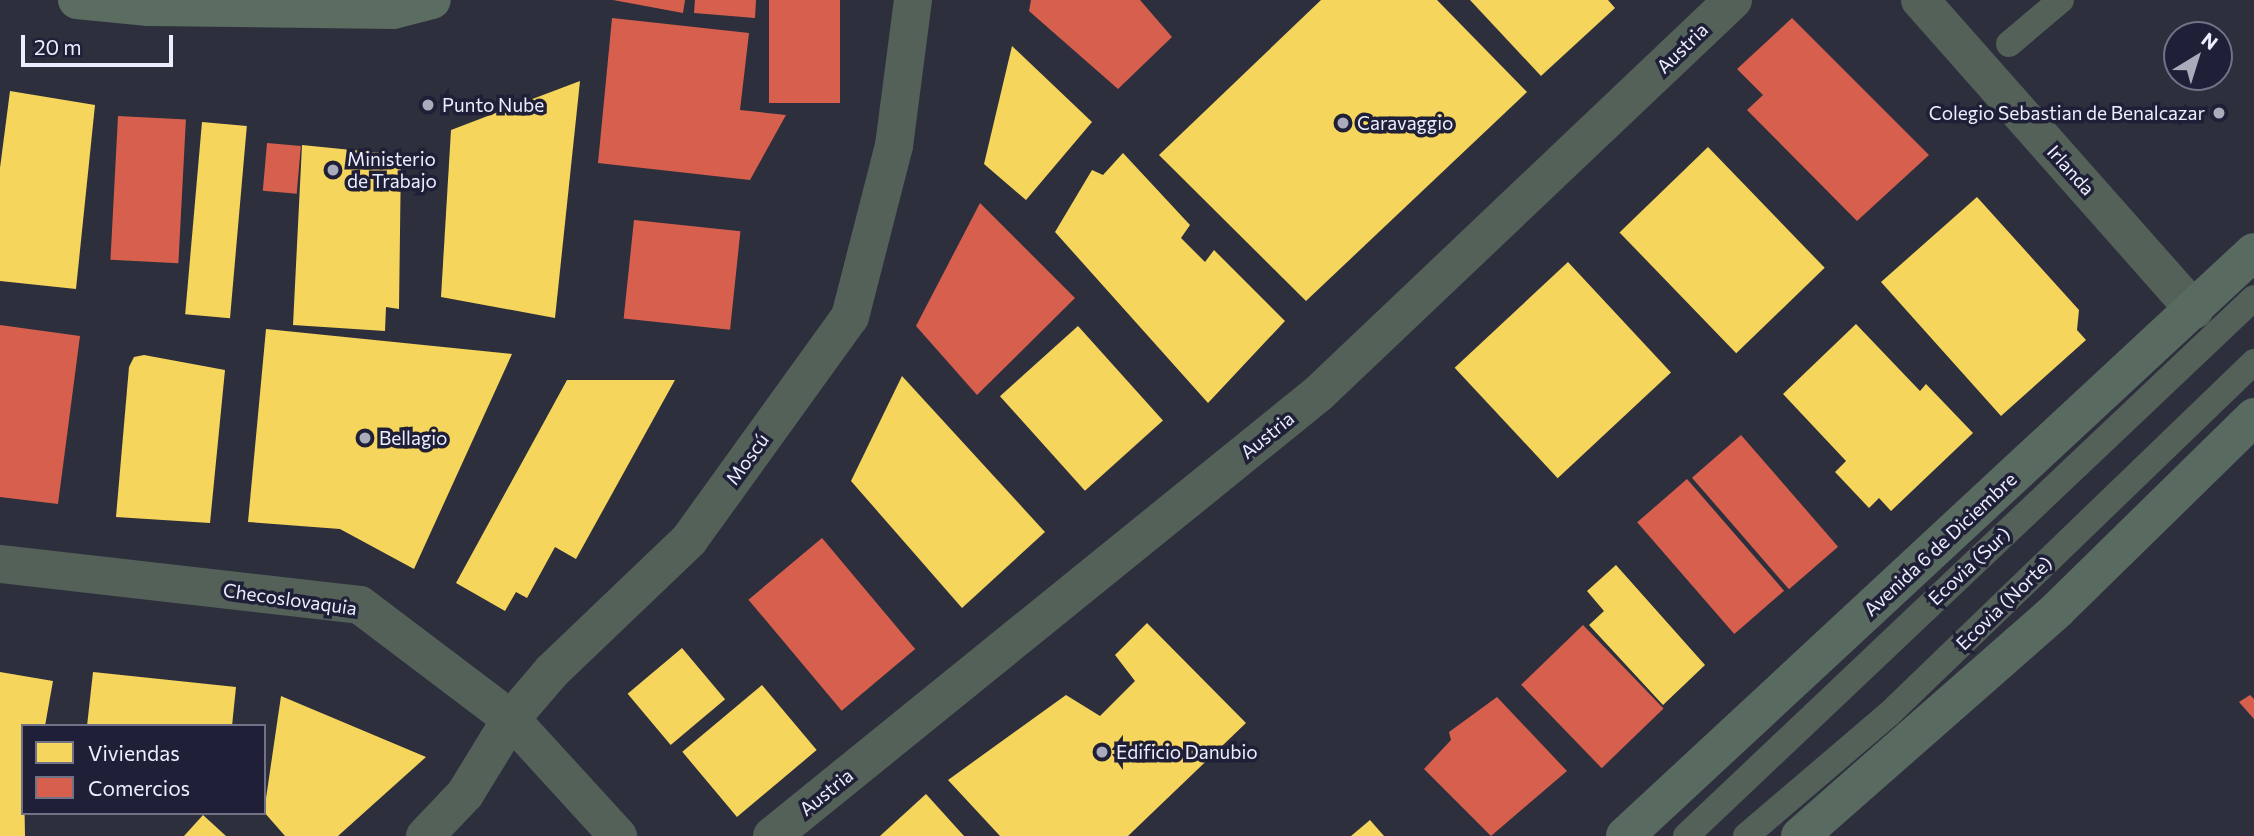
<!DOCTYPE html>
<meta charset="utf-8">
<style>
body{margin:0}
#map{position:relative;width:2254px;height:836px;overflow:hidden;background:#2e2f3d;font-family:Commissioner,sans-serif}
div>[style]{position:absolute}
.homes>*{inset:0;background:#f6d55c;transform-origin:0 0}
.shops>*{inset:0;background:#d6604d;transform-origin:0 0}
.lane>*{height:26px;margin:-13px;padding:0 13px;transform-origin:13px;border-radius:13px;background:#536158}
.street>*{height:38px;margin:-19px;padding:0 19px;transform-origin:19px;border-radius:19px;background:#536158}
.secondary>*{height:38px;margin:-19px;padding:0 19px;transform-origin:19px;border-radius:19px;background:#5b6c61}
.primary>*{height:38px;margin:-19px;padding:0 19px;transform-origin:19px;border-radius:19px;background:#596a61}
.dots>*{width:19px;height:19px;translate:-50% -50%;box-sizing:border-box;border:4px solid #1f2038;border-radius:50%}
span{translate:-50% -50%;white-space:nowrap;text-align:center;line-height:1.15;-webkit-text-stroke:7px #1f2038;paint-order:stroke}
.street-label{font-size:19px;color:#eceeff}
.poi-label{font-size:19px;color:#eceeff}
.left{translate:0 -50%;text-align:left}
.right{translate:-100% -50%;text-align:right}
.legend{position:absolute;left:21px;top:724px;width:245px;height:91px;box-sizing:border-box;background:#1f2038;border:2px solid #717288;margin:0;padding:9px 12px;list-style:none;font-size:21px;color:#eceeff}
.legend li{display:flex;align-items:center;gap:14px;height:35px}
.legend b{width:35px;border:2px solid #717288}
.north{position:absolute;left:2163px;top:21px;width:70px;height:70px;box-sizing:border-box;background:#1f2038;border:2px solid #717288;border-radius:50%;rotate:38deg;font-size:19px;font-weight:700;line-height:28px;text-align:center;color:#eceeff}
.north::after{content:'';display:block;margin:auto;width:24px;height:32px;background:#aaabbb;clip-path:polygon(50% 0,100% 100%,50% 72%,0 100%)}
.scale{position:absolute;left:21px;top:35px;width:152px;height:32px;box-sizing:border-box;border:4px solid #eceeff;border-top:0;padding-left:9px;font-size:21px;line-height:24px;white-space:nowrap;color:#eceeff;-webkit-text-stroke:5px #1f2038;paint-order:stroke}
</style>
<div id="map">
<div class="homes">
<i style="clip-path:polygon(1321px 0,1437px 0,1527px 92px,1306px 301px,1159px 155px)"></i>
<i style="clip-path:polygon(1470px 0,1608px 0,1615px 8px,1541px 76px)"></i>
<i style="clip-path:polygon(1012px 46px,1092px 122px,1026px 200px,984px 164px)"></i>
<i style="clip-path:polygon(580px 81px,555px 318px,441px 297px,451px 130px)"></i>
<i style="clip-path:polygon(10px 91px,95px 105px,76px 289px,0 281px,0 168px)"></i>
<i style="left:202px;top:122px;width:45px;height:193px;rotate:5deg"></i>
<i style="clip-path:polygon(302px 145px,401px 155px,399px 309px,386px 307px,385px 331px,293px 325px)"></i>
<i style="left:1708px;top:147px;width:168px;height:123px;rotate:46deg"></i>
<i style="clip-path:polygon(1123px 153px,1190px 225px,1181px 238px,1205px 262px,1214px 250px,1285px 321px,1208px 403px,1055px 232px,1092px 170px,1103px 175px)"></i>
<i style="clip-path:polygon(1977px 197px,2079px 310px,2077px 330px,2086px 340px,2001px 416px,1881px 282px)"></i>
<i style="left:1568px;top:262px;width:151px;height:155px;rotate:47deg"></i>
<i style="clip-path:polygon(1856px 324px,1920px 391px,1926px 384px,1973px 433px,1891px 511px,1879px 498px,1869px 508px,1835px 472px,1846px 461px,1783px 394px)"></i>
<i style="left:1078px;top:326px;width:127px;height:105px;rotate:48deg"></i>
<i style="clip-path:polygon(266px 329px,512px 354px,414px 569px,340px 529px,248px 522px)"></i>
<i style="clip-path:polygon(144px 355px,225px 370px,210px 523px,116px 517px,129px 367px,134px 357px)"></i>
<i style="clip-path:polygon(902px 376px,1045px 532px,962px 608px,851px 481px)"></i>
<i style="clip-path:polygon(567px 380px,675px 380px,576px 559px,555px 547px,527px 598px,516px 592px,505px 611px,456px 583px)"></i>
<i style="clip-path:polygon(1616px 565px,1705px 665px,1663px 705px,1589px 625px,1604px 611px,1587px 591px)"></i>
<i style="clip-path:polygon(1147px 623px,1246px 723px,1128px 836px,1000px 836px,948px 780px,1066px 695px,1100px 716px,1135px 681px,1115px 655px)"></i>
<i style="left:682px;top:648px;width:67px;height:71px;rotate:50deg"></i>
<i style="clip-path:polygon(0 672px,53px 681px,45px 726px,23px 726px,25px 836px,0 836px)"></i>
<i style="clip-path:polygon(93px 672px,236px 687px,232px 726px,87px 726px)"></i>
<i style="left:762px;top:685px;width:85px;height:104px;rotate:50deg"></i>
<i style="clip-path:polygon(281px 696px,426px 757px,338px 836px,285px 836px,264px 812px)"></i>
<i style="clip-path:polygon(926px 794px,964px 836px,880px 836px)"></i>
<i style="clip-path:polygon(203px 815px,226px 836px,184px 836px)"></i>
<i style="clip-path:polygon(1370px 820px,1384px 836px,1351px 836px)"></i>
</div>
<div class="shops">
<i style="clip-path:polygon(613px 0,685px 0,683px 13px)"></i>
<i style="clip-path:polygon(695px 0,756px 0,755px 18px,694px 13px)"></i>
<i style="left:769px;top:0;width:71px;height:103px"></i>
<i style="clip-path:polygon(1031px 0,1140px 0,1172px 37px,1118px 89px,1029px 11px)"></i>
<i style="clip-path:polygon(612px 18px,749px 33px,740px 110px,786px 115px,750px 180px,598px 163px)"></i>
<i style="clip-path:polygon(1792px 18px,1929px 155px,1857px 221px,1747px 110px,1763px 95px,1737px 69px)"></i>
<i style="left:118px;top:116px;width:68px;height:144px;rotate:3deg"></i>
<i style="left:267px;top:143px;width:34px;height:48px;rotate:5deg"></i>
<i style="clip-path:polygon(980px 203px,1075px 298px,977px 395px,916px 326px)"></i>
<i style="left:634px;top:220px;width:107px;height:99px;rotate:6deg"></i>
<i style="clip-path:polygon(0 325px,80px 336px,58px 504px,0 497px)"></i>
<i style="left:1741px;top:435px;width:148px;height:65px;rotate:49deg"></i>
<i style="left:1687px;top:479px;width:148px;height:66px;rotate:49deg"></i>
<i style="left:822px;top:538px;width:145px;height:96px;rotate:50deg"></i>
<i style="left:1583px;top:625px;width:116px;height:86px;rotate:46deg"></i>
<i style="clip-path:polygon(2250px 695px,2254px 699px,2254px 719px,2239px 702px)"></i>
<i style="clip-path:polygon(1497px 697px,1567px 771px,1491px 836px,1424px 769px,1451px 740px,1449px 732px)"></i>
</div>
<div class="lane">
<i style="left:2009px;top:44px;width:68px;rotate:-40.2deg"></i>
<i style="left:1686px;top:836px;width:782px;rotate:-43.45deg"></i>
<i style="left:1746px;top:836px;width:188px;rotate:-40.5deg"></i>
<i style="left:1889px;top:714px;width:507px;rotate:-43.96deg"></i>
</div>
<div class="street">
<i style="left:1920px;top:0;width:414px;rotate:48.5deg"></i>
<i style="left:0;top:564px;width:362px;rotate:6.5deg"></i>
<i style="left:360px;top:605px;width:189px;rotate:37.1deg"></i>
<i style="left:511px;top:719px;width:159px;rotate:47.6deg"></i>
<i style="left:425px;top:836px;width:58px;rotate:-46.4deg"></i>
<i style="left:465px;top:794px;width:88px;rotate:-58.5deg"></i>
<i style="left:511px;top:719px;width:63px;rotate:-49.5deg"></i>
<i style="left:552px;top:671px;width:190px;rotate:-43.7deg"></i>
<i style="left:689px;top:540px;width:275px;rotate:-54.2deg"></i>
<i style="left:850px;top:317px;width:177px;rotate:-75.6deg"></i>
<i style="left:894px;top:146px;width:147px;rotate:-82.6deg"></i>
<i style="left:772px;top:836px;width:704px;rotate:-39deg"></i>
<i style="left:1319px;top:393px;width:571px;rotate:-43.51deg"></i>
</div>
<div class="secondary">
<i style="left:77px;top:0;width:72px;rotate:5.6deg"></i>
<i style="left:149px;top:7px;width:244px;rotate:0.7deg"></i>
<i style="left:393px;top:10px;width:40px;rotate:-14.4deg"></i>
</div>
<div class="primary">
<i style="left:1625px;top:836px;width:858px;rotate:-42.88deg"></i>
<i style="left:1800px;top:836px;width:342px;rotate:-41.3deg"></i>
<i style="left:2057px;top:610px;width:276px;rotate:-44.4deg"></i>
</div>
<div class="dots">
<i style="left:428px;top:105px;background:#aaabbb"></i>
<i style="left:2219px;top:113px;background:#aaabbb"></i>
<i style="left:1343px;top:123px;background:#aaabbb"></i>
<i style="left:333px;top:170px;background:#aaabbb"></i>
<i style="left:365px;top:438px;background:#aaabbb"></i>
<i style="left:1102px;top:752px;background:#aaabbb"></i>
</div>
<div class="street-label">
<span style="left:1682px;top:48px;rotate:-44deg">Austria</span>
<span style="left:2071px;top:170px;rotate:48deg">Irlanda</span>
<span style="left:1267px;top:435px;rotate:-39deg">Austria</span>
<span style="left:747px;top:459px;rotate:-54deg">Moscú</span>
<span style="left:1940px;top:544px;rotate:-43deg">Avenida 6 de Diciembre</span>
<span style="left:1969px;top:566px;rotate:-43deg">Ecovia (Sur)</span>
<span style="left:290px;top:599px;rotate:8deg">Checoslovaquia</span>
<span style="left:2004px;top:603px;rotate:-44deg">Ecovia (Norte)</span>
<span style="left:826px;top:792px;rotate:-39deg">Austria</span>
</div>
<div class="poi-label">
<span class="left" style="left:442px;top:105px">Punto Nube</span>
<span class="right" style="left:2205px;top:113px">Colegio Sebastian de Benalcazar</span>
<span class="left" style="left:1357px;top:123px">Caravaggio</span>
<span class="left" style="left:347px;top:170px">Ministerio<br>de Trabajo</span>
<span class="left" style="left:379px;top:438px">Bellagio</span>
<span class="left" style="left:1116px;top:752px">Edificio Danubio</span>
</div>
<ul class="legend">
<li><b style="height:19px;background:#f6d55c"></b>Viviendas</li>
<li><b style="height:19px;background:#d6604d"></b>Comercios</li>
</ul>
<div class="north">N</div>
<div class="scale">20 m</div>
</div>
